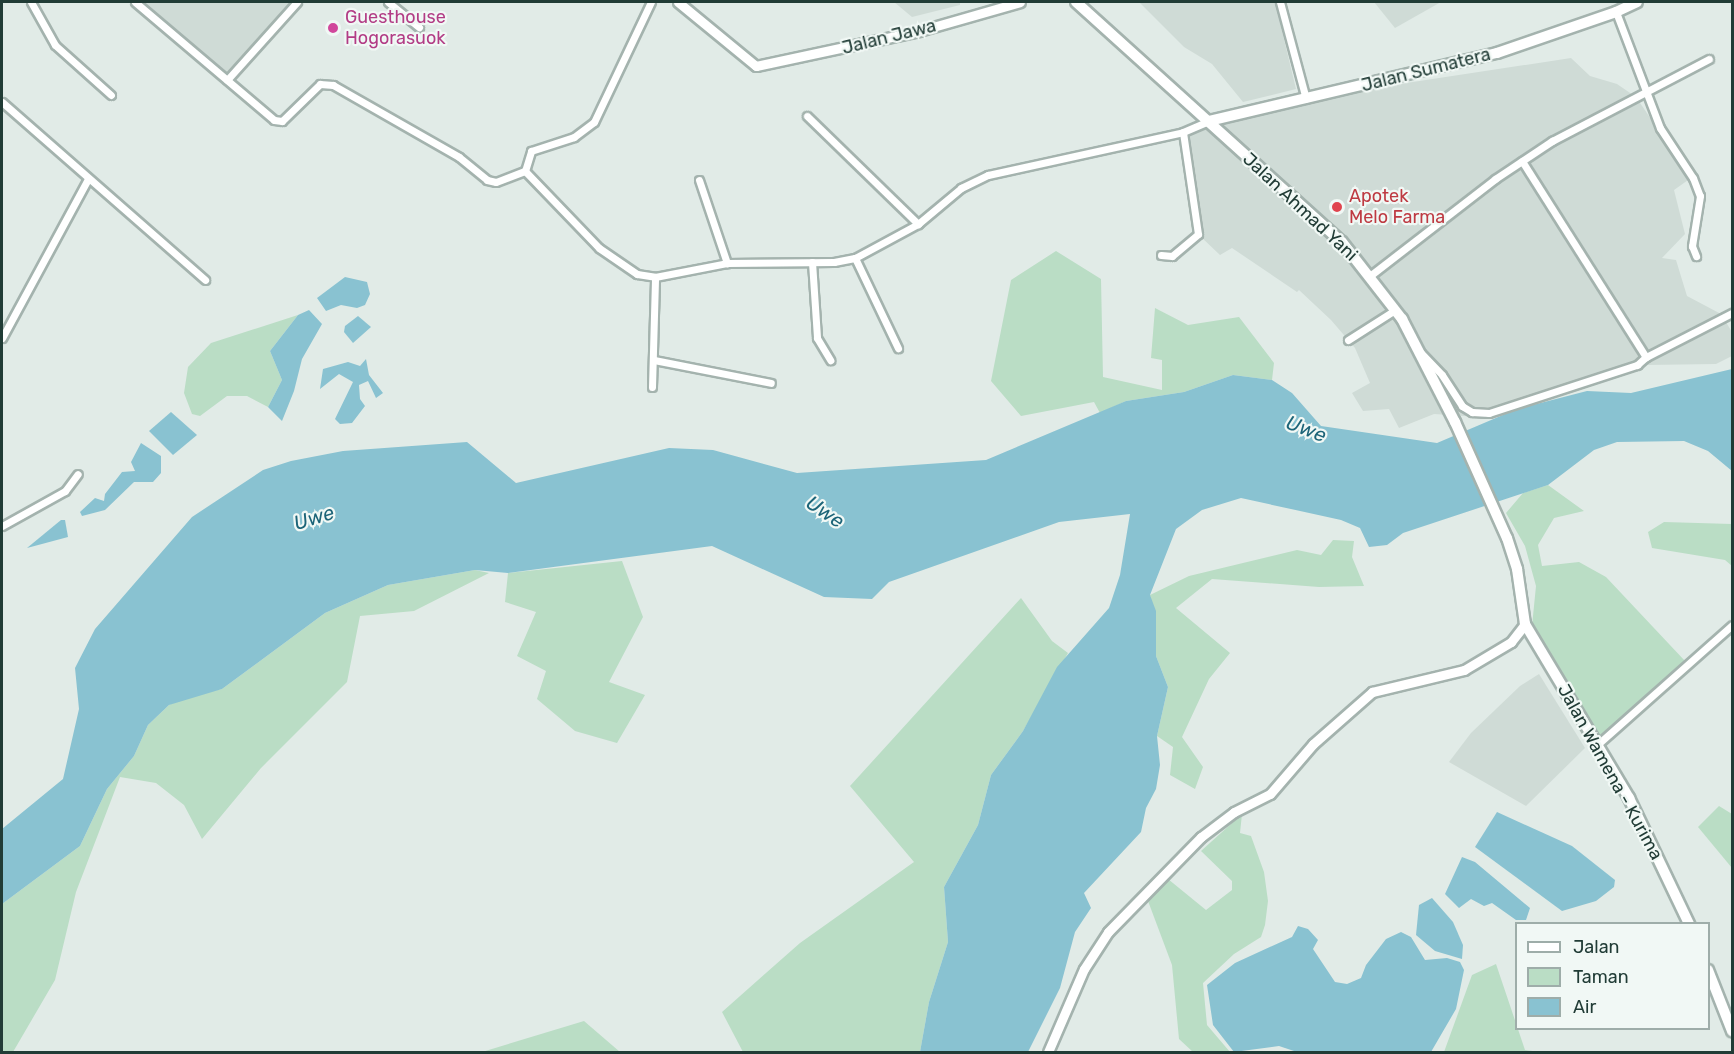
<!DOCTYPE html>
<style>
body{margin:0}
#map{position:relative;width:1734px;height:1054px;overflow:hidden;background:#e1ebe7;font-family:Rubik,sans-serif}
div>[style]{position:absolute}
.built>*{inset:0;background:#cfdbd6}
.green>*{inset:0;background:#baddc5}
.water>*{inset:0;background:#89c2d1}
.roads{filter:drop-shadow(2px 0 #a4b3ae) drop-shadow(-2px 0 #a4b3ae) drop-shadow(0 2px #a4b3ae) drop-shadow(0 -2px #a4b3ae)}
.minor>*{height:7px;margin:-3.5px;padding:0 3.5px;transform-origin:3.5px;border-radius:3.5px;background:#fff}
.tertiary>*{height:9px;margin:-4.5px;padding:0 4.5px;transform-origin:4.5px;border-radius:4.5px;background:#fff}
.secondary>*{height:10px;margin:-5px;padding:0 5px;transform-origin:5px;border-radius:5px;background:#fff}
.dots>*{width:16px;height:16px;translate:-50% -50%;box-sizing:border-box;border:3px solid #f1f8f5;border-radius:50%}
span{translate:-50% -50%;white-space:nowrap;text-align:center;line-height:1.15;-webkit-text-stroke:4.5px #f1f8f5;paint-order:stroke}
.hotel-label{font-size:18px;color:#b23c85}
.left{translate:0 -50%;text-align:left}
.street-label{font-size:18px;color:#213c36}
.health-label{font-size:18px;color:#be3a42}
.water-label{font-size:20px;color:#1c6478;font-style:italic}
.frame{position:absolute;inset:0;border:3px solid #213c36;pointer-events:none}
.legend{position:absolute;left:1515px;top:922px;width:195px;height:108px;box-sizing:border-box;background:#f1f8f5;border:2px solid #9eada9;margin:0;padding:8px 10px;list-style:none;font-size:18px;color:#213c36}
.legend li{display:flex;align-items:center;gap:12px;height:30px}
.legend b{width:30px;border:2px solid #9eada9}
</style>
<div id="map">
<div class="built">
<i style="clip-path:polygon(145px 2px,290px 2px,226px 74px)"></i>
<i style="clip-path:polygon(894px 2px,960px 2px,960px 5px,912px 17px)"></i>
<i style="clip-path:polygon(1139px 2px,1275px 2px,1296px 89px,1243px 102px,1212px 64px,1184px 47px)"></i>
<i style="clip-path:polygon(1374px 2px,1441px 2px,1395px 28px)"></i>
<i style="clip-path:polygon(1571px 58px,1590px 76px,1617px 84px,1636px 97px,1691px 178px,1674px 190px,1685px 234px,1662px 258px,1676px 260px,1687px 296px,1721px 314px,1732px 332px,1732px 356px,1716px 364px,1646px 365px,1479px 417px,1434px 414px,1399px 428px,1389px 409px,1363px 411px,1352px 393px,1370px 383px,1355px 348px,1331px 320px,1299px 290px,1297px 292px,1232px 248px,1220px 255px,1200px 236px,1187px 131px,1334px 94px)"></i>
<i style="clip-path:polygon(1539px 674px,1585px 748px,1526px 806px,1449px 762px,1471px 733px,1520px 686px)"></i>
</div>
<div class="green">
<i style="clip-path:polygon(1056px 251px,1101px 279px,1103px 377px,1162px 390px,1162px 360px,1151px 358px,1155px 308px,1188px 325px,1239px 317px,1274px 363px,1272px 380px,1233px 375px,1184px 392px,1126px 401px,1100px 413px,1094px 402px,1021px 416px,991px 381px,1011px 280px)"></i>
<i style="clip-path:polygon(298px 315px,270px 351px,282px 380px,268px 407px,247px 396px,227px 396px,200px 416px,192px 414px,184px 393px,188px 367px,211px 343px)"></i>
<i style="clip-path:polygon(1548px 485px,1584px 511px,1554px 518px,1538px 545px,1542px 566px,1579px 562px,1606px 577px,1685px 661px,1599px 740px,1532px 626px,1536px 586px,1525px 546px,1506px 513px,1523px 493px)"></i>
<i style="clip-path:polygon(1664px 522px,1732px 524px,1732px 566px,1725px 560px,1652px 548px,1648px 532px)"></i>
<i style="clip-path:polygon(1333px 540px,1354px 541px,1352px 557px,1364px 586px,1319px 587px,1212px 579px,1176px 608px,1230px 653px,1209px 679px,1182px 737px,1203px 767px,1195px 789px,1170px 775px,1173px 747px,1157px 736px,1168px 687px,1156px 656px,1150px 595px,1189px 576px,1297px 550px,1321px 555px)"></i>
<i style="clip-path:polygon(622px 561px,643px 617px,609px 682px,645px 695px,617px 743px,575px 731px,537px 699px,546px 671px,517px 656px,536px 612px,505px 602px,508px 573px)"></i>
<i style="clip-path:polygon(475px 570px,489px 573px,414px 611px,360px 616px,347px 682px,261px 768px,202px 839px,184px 805px,156px 783px,120px 777px,76px 892px,55px 980px,13px 1052px,2px 1052px,2px 904px,80px 846px,107px 789px,134px 756px,148px 725px,169px 705px,184px 697px,222px 689px,325px 613px,388px 585px)"></i>
<i style="clip-path:polygon(1021px 598px,1052px 641px,1068px 653px,1023px 731px,991px 775px,978px 825px,944px 887px,948px 942px,929px 1002px,920px 1052px,743px 1052px,722px 1012px,800px 943px,914px 862px,850px 786px)"></i>
<i style="clip-path:polygon(1719px 806px,1732px 814px,1732px 868px,1698px 827px)"></i>
<i style="clip-path:polygon(1242px 814px,1240px 833px,1251px 836px,1264px 872px,1268px 901px,1265px 925px,1261px 937px,1234px 954px,1203px 983px,1207px 1025px,1230px 1052px,1193px 1052px,1179px 1039px,1172px 965px,1148px 901px,1168px 879px,1206px 910px,1232px 890px,1232px 881px,1201px 851px)"></i>
<i style="clip-path:polygon(1496px 964px,1525px 1050px,1540px 1052px,1444px 1052px,1472px 975px)"></i>
<i style="clip-path:polygon(584px 1021px,620px 1052px,482px 1052px)"></i>
</div>
<div class="water">
<i style="clip-path:polygon(345px 277px,367px 282px,370px 294px,365px 305px,357px 308px,341px 305px,326px 311px,317px 298px)"></i>
<i style="clip-path:polygon(309px 310px,322px 324px,302px 359px,294px 391px,282px 421px,268px 407px,282px 380px,270px 351px,298px 315px)"></i>
<i style="clip-path:polygon(358px 316px,371px 327px,353px 343px,344px 332px,345px 326px)"></i>
<i style="clip-path:polygon(366px 359px,369px 375px,383px 393px,376px 398px,368px 381px,359px 385px,360px 399px,365px 406px,352px 423px,340px 424px,335px 419px,353px 382px,339px 374px,320px 389px,323px 369px,348px 362px,360px 366px)"></i>
<i style="clip-path:polygon(1732px 369px,1732px 471px,1708px 451px,1684px 441px,1617px 442px,1594px 450px,1548px 485px,1403px 533px,1387px 545px,1369px 547px,1360px 528px,1341px 520px,1241px 498px,1202px 510px,1176px 529px,1150px 595px,1156px 611px,1156px 656px,1168px 687px,1157px 736px,1160px 765px,1156px 789px,1146px 808px,1141px 832px,1084px 893px,1091px 908px,1075px 932px,1060px 988px,1028px 1052px,920px 1052px,929px 1002px,948px 942px,944px 887px,978px 825px,991px 775px,1023px 731px,1057px 667px,1109px 608px,1120px 575px,1130px 514px,1059px 522px,889px 582px,872px 599px,824px 597px,712px 546px,508px 573px,475px 570px,388px 585px,325px 613px,222px 689px,169px 705px,148px 725px,134px 756px,107px 789px,80px 846px,2px 904px,2px 829px,63px 779px,79px 709px,75px 668px,95px 629px,192px 517px,263px 470px,291px 461px,343px 451px,467px 442px,516px 483px,669px 448px,713px 450px,797px 473px,986px 460px,1126px 401px,1184px 392px,1233px 375px,1272px 380px,1292px 393px,1321px 426px,1437px 443px,1517px 409px,1587px 391px,1631px 393px)"></i>
<i style="clip-path:polygon(171px 412px,197px 435px,173px 455px,149px 431px)"></i>
<i style="clip-path:polygon(141px 443px,161px 456px,161px 473px,153px 482px,134px 482px,105px 510px,82px 516px,80px 512px,95px 498px,104px 501px,105px 494px,122px 472px,135px 471px,131px 462px)"></i>
<i style="clip-path:polygon(61px 520px,65px 520px,68px 537px,27px 548px)"></i>
<i style="clip-path:polygon(1497px 812px,1572px 846px,1615px 880px,1614px 887px,1596px 901px,1562px 911px,1475px 847px)"></i>
<i style="clip-path:polygon(1462px 857px,1475px 862px,1530px 908px,1526px 920px,1516px 920px,1492px 903px,1484px 906px,1471px 899px,1459px 908px,1445px 894px)"></i>
<i style="clip-path:polygon(1432px 898px,1453px 922px,1463px 945px,1462px 959px,1435px 951px,1416px 935px,1419px 905px)"></i>
<i style="clip-path:polygon(1298px 926px,1308px 929px,1318px 940px,1313px 949px,1335px 982px,1347px 984px,1361px 978px,1366px 965px,1386px 939px,1401px 932px,1411px 937px,1425px 960px,1447px 958px,1460px 962px,1464px 970px,1456px 1009px,1431px 1052px,1297px 1052px,1279px 1046px,1234px 1052px,1213px 1025px,1207px 985px,1235px 963px,1292px 937px)"></i>
</div>
<div class="roads">
<div class="minor">
<i style="left:31px;top:2px;width:49px;rotate:60.8deg"></i>
<i style="left:55px;top:45px;width:75px;rotate:41.8deg"></i>
<i style="left:135px;top:2px;width:182px;rotate:40.3deg"></i>
<i style="left:274px;top:120px;width:8px;rotate:7deg"></i>
<i style="left:282px;top:121px;width:53px;rotate:-44.2deg"></i>
<i style="left:320px;top:84px;width:13px;rotate:4deg"></i>
<i style="left:333px;top:85px;width:145px;rotate:29.7deg"></i>
<i style="left:459px;top:157px;width:36px;rotate:39deg"></i>
<i style="left:487px;top:180px;width:9px;rotate:13deg"></i>
<i style="left:496px;top:182px;width:31px;rotate:-21deg"></i>
<i style="left:388px;top:2px;width:40px;rotate:39deg"></i>
<i style="left:1280px;top:2px;width:100px;rotate:75deg"></i>
<i style="left:1616px;top:12px;width:124px;rotate:69.2deg"></i>
<i style="left:1660px;top:128px;width:60px;rotate:56.6deg"></i>
<i style="left:1693px;top:178px;width:19px;rotate:69deg"></i>
<i style="left:1700px;top:196px;width:51px;rotate:99.1deg"></i>
<i style="left:1692px;top:246px;width:11px;rotate:68deg"></i>
<i style="left:227px;top:80px;width:105px;rotate:-48.1deg"></i>
<i style="left:2px;top:102px;width:270px;rotate:41.2deg"></i>
<i style="left:807px;top:116px;width:155px;rotate:44.2deg"></i>
<i style="left:1522px;top:161px;width:232px;rotate:57.7deg"></i>
<i style="left:1646px;top:357px;width:97px;rotate:-27.1deg"></i>
<i style="left:525px;top:171px;width:107px;rotate:46.1deg"></i>
<i style="left:599px;top:248px;width:46px;rotate:34.4deg"></i>
<i style="left:637px;top:274px;width:18px;rotate:9deg"></i>
<i style="left:655px;top:277px;width:73px;rotate:-11deg"></i>
<i style="left:727px;top:263px;width:107px;rotate:-0.5deg"></i>
<i style="left:834px;top:262px;width:21px;rotate:-11deg"></i>
<i style="left:855px;top:258px;width:72px;rotate:-28.4deg"></i>
<i style="left:918px;top:224px;width:56px;rotate:-39.9deg"></i>
<i style="left:961px;top:188px;width:30px;rotate:-26deg"></i>
<i style="left:988px;top:175px;width:200px;rotate:-12.4deg"></i>
<i style="left:1183px;top:132px;width:28px;rotate:-23deg"></i>
<i style="left:525px;top:171px;width:21px;rotate:-73deg"></i>
<i style="left:531px;top:151px;width:45px;rotate:-18deg"></i>
<i style="left:574px;top:137px;width:25px;rotate:-37deg"></i>
<i style="left:594px;top:122px;width:133px;rotate:-64.6deg"></i>
<i style="left:699px;top:180px;width:88px;rotate:71.4deg"></i>
<i style="left:1161px;top:255px;width:11px;rotate:5deg"></i>
<i style="left:1172px;top:256px;width:34px;rotate:-40deg"></i>
<i style="left:1198px;top:234px;width:103px;rotate:-98.4deg"></i>
<i style="left:855px;top:258px;width:100px;rotate:64.5deg"></i>
<i style="left:812px;top:262px;width:76px;rotate:86.2deg"></i>
<i style="left:817px;top:338px;width:26px;rotate:59deg"></i>
<i style="left:1371px;top:275px;width:157px;rotate:-37.7deg"></i>
<i style="left:1495px;top:179px;width:69px;rotate:-33.7deg"></i>
<i style="left:1552px;top:141px;width:177px;rotate:-27.6deg"></i>
<i style="left:2px;top:338px;width:181px;rotate:-61.6deg"></i>
<i style="left:1348px;top:340px;width:56px;rotate:-32.6deg"></i>
<i style="left:1421px;top:353px;width:30px;rotate:46deg"></i>
<i style="left:1442px;top:375px;width:37px;rotate:57deg"></i>
<i style="left:1462px;top:406px;width:12px;rotate:31deg"></i>
<i style="left:1472px;top:412px;width:17px;rotate:3deg"></i>
<i style="left:1489px;top:413px;width:156px;rotate:-18deg"></i>
<i style="left:1637px;top:365px;width:12px;rotate:-42deg"></i>
<i style="left:654px;top:360px;width:119px;rotate:11.1deg"></i>
<i style="left:652px;top:387px;width:110px;rotate:-88.4deg"></i>
<i style="left:2px;top:526px;width:72px;rotate:-29.1deg"></i>
<i style="left:65px;top:491px;width:21px;rotate:-53deg"></i>
<i style="left:1598px;top:744px;width:179px;rotate:-41.6deg"></i>
</div>
<div class="tertiary">
<i style="left:678px;top:2px;width:101px;rotate:39.4deg"></i>
<i style="left:756px;top:66px;width:167px;rotate:-12.1deg"></i>
<i style="left:919px;top:31px;width:105px;rotate:-16deg"></i>
<i style="left:1048px;top:1052px;width:90px;rotate:-66.6deg"></i>
<i style="left:1084px;top:969px;width:44px;rotate:-57deg"></i>
<i style="left:1108px;top:932px;width:133px;rotate:-45.6deg"></i>
<i style="left:1201px;top:837px;width:41px;rotate:-37.1deg"></i>
<i style="left:1234px;top:812px;width:40px;rotate:-26.6deg"></i>
<i style="left:1270px;top:794px;width:66px;rotate:-49.3deg"></i>
<i style="left:1313px;top:744px;width:79px;rotate:-41.4deg"></i>
<i style="left:1372px;top:692px;width:95px;rotate:-13.4deg"></i>
<i style="left:1464px;top:670px;width:55px;rotate:-30.8deg"></i>
<i style="left:1511px;top:642px;width:23px;rotate:-52deg"></i>
</div>
<div class="secondary">
<i style="left:1076px;top:2px;width:358px;rotate:42.1deg"></i>
<i style="left:1342px;top:242px;width:98px;rotate:52.1deg"></i>
<i style="left:1402px;top:319px;width:116px;rotate:62.8deg"></i>
<i style="left:1455px;top:422px;width:127px;rotate:65.9deg"></i>
<i style="left:1507px;top:538px;width:33px;rotate:72deg"></i>
<i style="left:1517px;top:569px;width:56px;rotate:81.7deg"></i>
<i style="left:1525px;top:624px;width:203px;rotate:59.1deg"></i>
<i style="left:1629px;top:798px;width:140px;rotate:64.5deg"></i>
<i style="left:1209px;top:121px;width:296px;rotate:-13.3deg"></i>
<i style="left:1497px;top:53px;width:126px;rotate:-19deg"></i>
<i style="left:1616px;top:12px;width:23px;rotate:-25deg"></i>
<i style="left:1708px;top:970px;width:66px;rotate:68.5deg"></i>
</div>
</div>
<div class="dots">
<i style="left:333px;top:28px;background:#d1479c"></i>
<i style="left:1337px;top:207px;background:#e0444e"></i>
</div>
<div class="hotel-label">
<span class="left" style="left:345px;top:28px">Guesthouse<br>Hogorasuok</span>
</div>
<div class="street-label">
<span style="left:889px;top:37px;rotate:-14deg">Jalan Jawa</span>
<span style="left:1426px;top:70px;rotate:-14deg">Jalan Sumatera</span>
<span style="left:1300px;top:207px;rotate:43deg">Jalan Ahmad Yani</span>
<span style="left:1610px;top:772px;rotate:61deg">Jalan Wamena - Kurima</span>
</div>
<div class="health-label">
<span class="left" style="left:1349px;top:207px">Apotek<br>Melo Farma</span>
</div>
<div class="water-label">
<span style="left:1306px;top:429px;rotate:21deg">Uwe</span>
<span style="left:825px;top:512px;rotate:34deg">Uwe</span>
<span style="left:314px;top:518px;rotate:-17deg">Uwe</span>
</div>
<div class="frame"></div>
<ul class="legend">
<li><b style="height:8px;background:#fff"></b>Jalan</li>
<li><b style="height:16px;background:#baddc5"></b>Taman</li>
<li><b style="height:16px;background:#89c2d1"></b>Air</li>
</ul>
</div>
